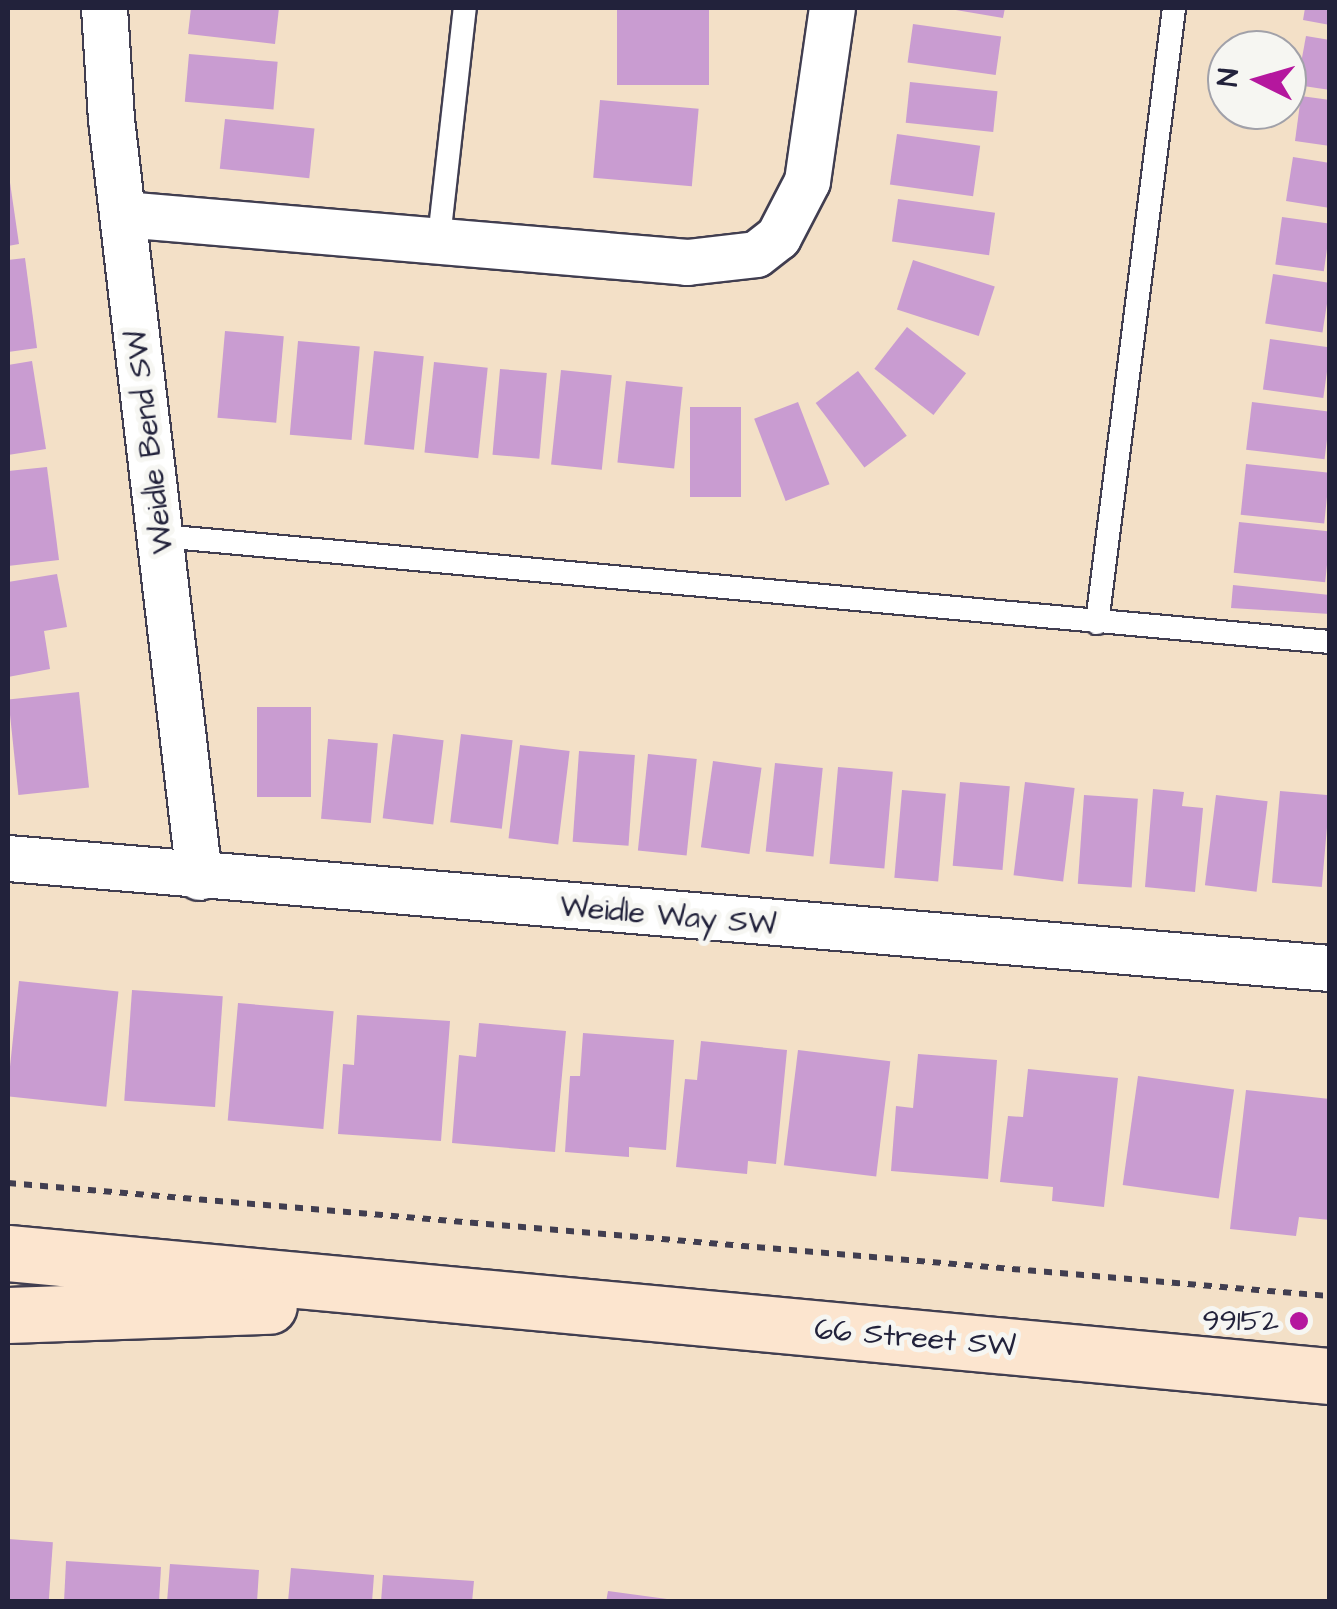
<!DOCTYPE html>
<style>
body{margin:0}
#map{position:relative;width:1337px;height:1609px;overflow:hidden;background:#f3e0c7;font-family:"Architects Daughter",sans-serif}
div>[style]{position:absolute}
.building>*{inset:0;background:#c99cd1;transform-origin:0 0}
.path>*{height:6px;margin-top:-3px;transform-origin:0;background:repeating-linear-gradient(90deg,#413e50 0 8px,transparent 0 16px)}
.roads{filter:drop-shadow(2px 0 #413e50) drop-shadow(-2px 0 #413e50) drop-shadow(0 2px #413e50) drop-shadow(0 -2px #413e50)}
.lane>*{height:22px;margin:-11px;padding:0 11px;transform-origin:11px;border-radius:11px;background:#fff}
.street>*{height:45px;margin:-22.5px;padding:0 22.5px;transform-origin:22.5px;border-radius:22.5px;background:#fff}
.secondary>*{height:55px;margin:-27.5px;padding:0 27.5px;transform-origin:27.5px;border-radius:27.5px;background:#fce5cf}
.dots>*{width:28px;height:28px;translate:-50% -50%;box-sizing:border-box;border:5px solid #f6f6f2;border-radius:50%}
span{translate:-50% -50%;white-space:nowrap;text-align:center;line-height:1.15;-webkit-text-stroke:10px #f6f6f2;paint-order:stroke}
.street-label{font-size:30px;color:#22223b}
.poi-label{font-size:30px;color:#22223b}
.right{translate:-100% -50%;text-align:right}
.frame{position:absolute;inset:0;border:10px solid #22223b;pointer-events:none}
.north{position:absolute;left:1207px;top:30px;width:100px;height:100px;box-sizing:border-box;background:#f6f6f2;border:2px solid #a1a1a9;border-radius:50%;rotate:275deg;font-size:28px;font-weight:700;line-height:40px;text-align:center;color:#22223b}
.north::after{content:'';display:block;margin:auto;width:35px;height:45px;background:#b5179e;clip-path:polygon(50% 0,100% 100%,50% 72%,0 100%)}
</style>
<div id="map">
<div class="building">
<i style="clip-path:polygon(191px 8px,279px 8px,275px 44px,188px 34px)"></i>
<i style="left:617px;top:8px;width:92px;height:77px"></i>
<i style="clip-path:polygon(944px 8px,1005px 8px,1003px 18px)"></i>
<i style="clip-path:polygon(1305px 8px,1330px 8px,1330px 25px,1303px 20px)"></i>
<i style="left:913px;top:24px;width:89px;height:39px;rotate:8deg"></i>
<i style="clip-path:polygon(1306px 36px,1330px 40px,1330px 90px,1297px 85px)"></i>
<i style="left:189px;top:54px;width:89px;height:48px;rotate:5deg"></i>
<i style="left:910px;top:82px;width:88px;height:41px;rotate:6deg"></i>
<i style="clip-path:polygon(1301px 96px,1330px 100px,1330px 146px,1295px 141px)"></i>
<i style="left:600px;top:100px;width:99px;height:78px;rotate:5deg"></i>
<i style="left:225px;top:119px;width:90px;height:50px;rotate:6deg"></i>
<i style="left:897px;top:134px;width:84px;height:51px;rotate:8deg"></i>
<i style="clip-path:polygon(1293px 157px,1330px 163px,1330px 208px,1286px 201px)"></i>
<i style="clip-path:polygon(8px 169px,19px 244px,8px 246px)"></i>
<i style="left:898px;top:199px;width:98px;height:43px;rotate:8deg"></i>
<i style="left:1282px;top:217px;width:49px;height:48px;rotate:8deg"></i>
<i style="clip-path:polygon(25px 258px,37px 348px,8px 352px,8px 260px)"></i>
<i style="left:913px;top:260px;width:86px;height:52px;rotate:18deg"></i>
<i style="left:1273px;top:274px;width:58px;height:50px;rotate:9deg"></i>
<i style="left:907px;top:327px;width:75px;height:53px;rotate:38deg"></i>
<i style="left:225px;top:331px;width:59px;height:87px;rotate:5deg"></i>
<i style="left:1270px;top:339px;width:61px;height:51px;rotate:8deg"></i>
<i style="left:298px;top:341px;width:62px;height:94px;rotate:5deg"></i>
<i style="left:374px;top:351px;width:50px;height:94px;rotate:6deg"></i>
<i style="clip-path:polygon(32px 361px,46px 449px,8px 455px,8px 365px)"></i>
<i style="left:434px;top:362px;width:54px;height:91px;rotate:6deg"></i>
<i style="left:500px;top:369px;width:47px;height:86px;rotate:5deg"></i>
<i style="left:561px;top:370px;width:51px;height:95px;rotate:6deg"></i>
<i style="left:858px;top:371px;width:81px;height:53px;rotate:53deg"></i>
<i style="left:626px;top:381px;width:57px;height:82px;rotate:6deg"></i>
<i style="left:798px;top:402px;width:88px;height:47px;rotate:69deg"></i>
<i style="left:1252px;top:402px;width:79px;height:48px;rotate:7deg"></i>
<i style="left:690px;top:407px;width:51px;height:90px"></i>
<i style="left:1246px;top:464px;width:84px;height:51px;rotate:6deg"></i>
<i style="clip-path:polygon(47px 467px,59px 560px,8px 566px,8px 471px)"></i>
<i style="left:1239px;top:522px;width:92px;height:51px;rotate:6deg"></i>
<i style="clip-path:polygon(57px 574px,67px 627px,44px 631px,50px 669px,8px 677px,8px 582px)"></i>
<i style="clip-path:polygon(1233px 585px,1330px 595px,1330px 614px,1231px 608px)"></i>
<i style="left:79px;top:692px;width:96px;height:71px;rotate:84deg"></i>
<i style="left:257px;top:707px;width:54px;height:90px"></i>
<i style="left:393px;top:734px;width:51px;height:85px;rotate:7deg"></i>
<i style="left:461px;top:734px;width:52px;height:89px;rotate:7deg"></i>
<i style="left:328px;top:739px;width:50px;height:80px;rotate:5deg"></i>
<i style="left:520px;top:745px;width:50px;height:94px;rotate:7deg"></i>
<i style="left:579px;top:751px;width:56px;height:91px;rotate:4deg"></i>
<i style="left:648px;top:754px;width:49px;height:97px;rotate:6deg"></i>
<i style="left:713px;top:761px;width:49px;height:87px;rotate:8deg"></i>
<i style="left:775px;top:763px;width:48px;height:89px;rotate:6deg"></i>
<i style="left:838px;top:767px;width:55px;height:97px;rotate:5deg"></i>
<i style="left:960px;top:782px;width:50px;height:84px;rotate:5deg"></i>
<i style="left:1025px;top:782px;width:50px;height:94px;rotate:7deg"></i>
<i style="clip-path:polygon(1153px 789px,1184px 792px,1182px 806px,1203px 808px,1195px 892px,1145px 887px)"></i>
<i style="left:902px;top:790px;width:44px;height:88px;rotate:5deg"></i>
<i style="left:1280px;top:791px;width:50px;height:92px;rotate:5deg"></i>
<i style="left:1084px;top:795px;width:54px;height:89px;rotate:4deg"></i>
<i style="left:1216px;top:795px;width:52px;height:91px;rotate:7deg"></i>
<i style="left:19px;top:981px;width:100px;height:116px;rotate:6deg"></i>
<i style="left:132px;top:990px;width:91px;height:111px;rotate:4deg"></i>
<i style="left:238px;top:1003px;width:96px;height:118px;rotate:5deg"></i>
<i style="clip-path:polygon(357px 1015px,450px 1021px,441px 1141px,338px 1134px,343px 1064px,354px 1065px)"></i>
<i style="clip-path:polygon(479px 1023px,566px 1031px,555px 1152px,452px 1143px,459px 1055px,476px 1057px)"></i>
<i style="clip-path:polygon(583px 1033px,674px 1040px,666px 1150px,629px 1147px,629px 1157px,565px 1152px,570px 1076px,580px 1076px)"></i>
<i style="clip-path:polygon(701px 1041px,787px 1050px,776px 1164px,748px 1161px,747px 1174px,676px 1167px,685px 1079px,697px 1080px)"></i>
<i style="left:798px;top:1050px;width:93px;height:116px;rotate:7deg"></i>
<i style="clip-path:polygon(918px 1054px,997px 1060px,988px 1179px,891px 1171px,896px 1106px,913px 1108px)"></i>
<i style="clip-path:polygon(1028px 1069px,1118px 1078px,1104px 1207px,1052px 1201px,1053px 1187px,1000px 1182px,1008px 1116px,1023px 1117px)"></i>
<i style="left:1138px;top:1076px;width:97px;height:110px;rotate:8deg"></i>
<i style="clip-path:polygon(1246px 1090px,1330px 1099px,1330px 1220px,1299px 1217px,1296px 1236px,1230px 1229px)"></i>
<i style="left:8px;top:1539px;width:45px;height:63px;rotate:4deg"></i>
<i style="clip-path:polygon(66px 1561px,161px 1567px,159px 1602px,64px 1602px)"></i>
<i style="clip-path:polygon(170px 1564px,259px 1570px,257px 1602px,167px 1602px)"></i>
<i style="clip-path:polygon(291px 1568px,374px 1575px,372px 1602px,288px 1602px)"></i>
<i style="clip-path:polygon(383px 1575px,474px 1581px,472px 1602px,381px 1602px)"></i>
<i style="clip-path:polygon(608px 1591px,667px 1599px,667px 1602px,606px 1602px)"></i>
</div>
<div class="path">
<i style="left:8px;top:1183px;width:1327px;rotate:4.89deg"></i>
</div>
<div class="roads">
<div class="lane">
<i style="left:439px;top:238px;width:231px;rotate:-83.6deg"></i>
<i style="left:161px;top:536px;width:1174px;rotate:5.18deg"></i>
<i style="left:1097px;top:623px;width:620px;rotate:-82.86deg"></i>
</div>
<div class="street">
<i style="left:104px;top:8px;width:111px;rotate:86.4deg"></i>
<i style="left:111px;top:119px;width:763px;rotate:83.38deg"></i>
<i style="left:123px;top:214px;width:566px;rotate:4.86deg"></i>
<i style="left:687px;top:262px;width:69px;rotate:-6.6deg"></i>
<i style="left:756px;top:254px;width:28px;rotate:-38deg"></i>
<i style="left:778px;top:237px;width:63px;rotate:-62.6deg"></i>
<i style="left:807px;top:181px;width:175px;rotate:-81.8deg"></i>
<i style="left:8px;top:858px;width:1327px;rotate:4.76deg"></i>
</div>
<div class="secondary">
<i style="left:8px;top:1253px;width:1328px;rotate:5.32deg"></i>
<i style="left:8px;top:1315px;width:261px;rotate:-2deg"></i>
</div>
</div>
<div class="dots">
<i style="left:1299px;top:1321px;background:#b5179e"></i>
</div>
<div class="street-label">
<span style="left:150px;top:442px;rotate:-97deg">Weidle Bend SW</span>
<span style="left:668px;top:916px;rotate:5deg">Weidle Way SW</span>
<span style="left:915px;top:1338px;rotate:5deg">66 Street SW</span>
</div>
<div class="poi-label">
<span class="right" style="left:1279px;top:1321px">99152</span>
</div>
<div class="frame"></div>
<div class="north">N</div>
</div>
